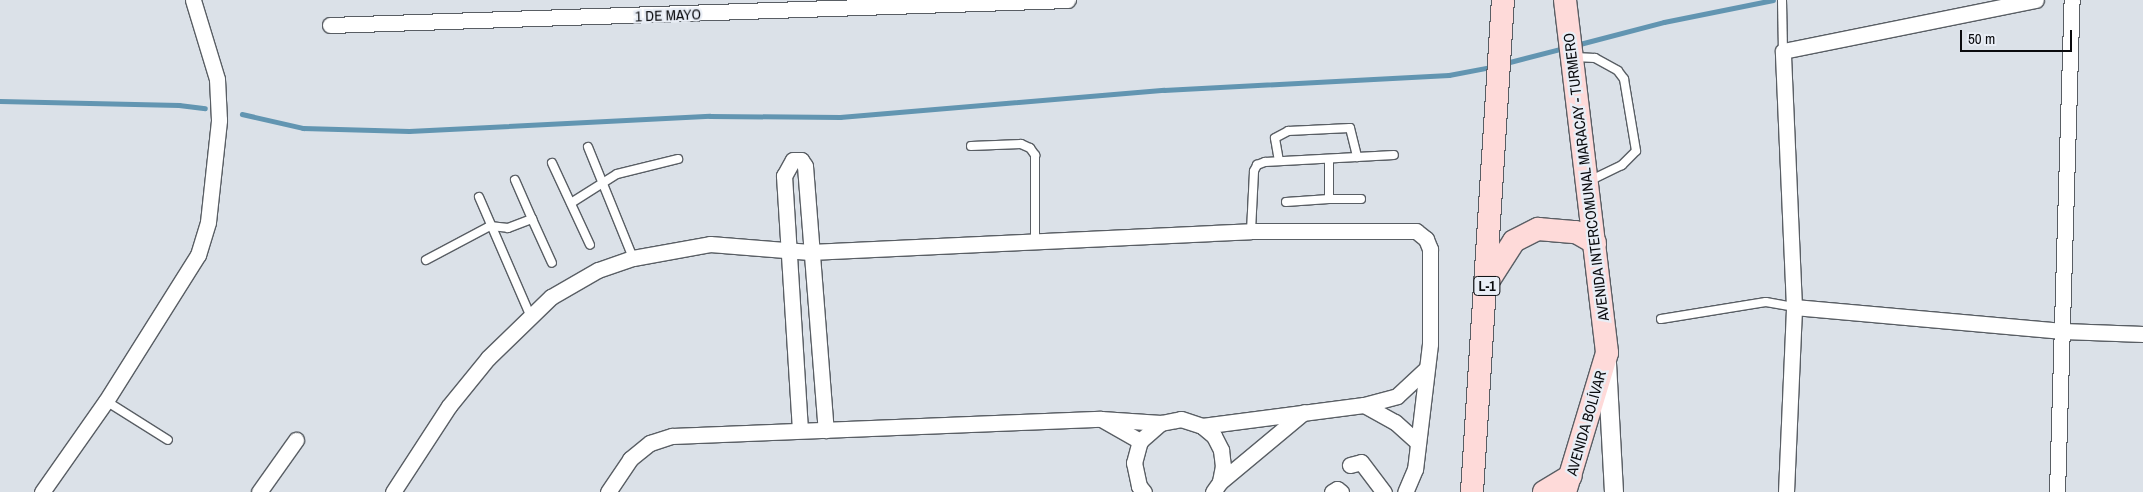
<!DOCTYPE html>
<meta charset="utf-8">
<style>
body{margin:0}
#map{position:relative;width:2143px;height:492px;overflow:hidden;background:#dbe1e8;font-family:"Archivo Narrow",sans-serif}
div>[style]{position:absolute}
.stream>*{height:4.5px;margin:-2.25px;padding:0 2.25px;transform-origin:2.25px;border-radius:2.25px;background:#6295b1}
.roads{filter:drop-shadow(1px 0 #595e64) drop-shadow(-1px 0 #595e64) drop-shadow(0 1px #595e64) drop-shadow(0 -1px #595e64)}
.service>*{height:8px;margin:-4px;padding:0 4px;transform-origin:4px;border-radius:4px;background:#fff}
.minor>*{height:15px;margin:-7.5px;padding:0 7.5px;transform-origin:7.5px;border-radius:7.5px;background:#fff}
.tertiary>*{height:18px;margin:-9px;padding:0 9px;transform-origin:9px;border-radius:9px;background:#fff}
.primary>*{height:22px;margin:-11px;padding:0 11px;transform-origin:11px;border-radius:11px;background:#fedad9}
span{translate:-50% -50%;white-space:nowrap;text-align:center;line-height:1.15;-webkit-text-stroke:4.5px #e9eef6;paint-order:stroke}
.shield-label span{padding:1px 4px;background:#e9eef6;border:1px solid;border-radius:4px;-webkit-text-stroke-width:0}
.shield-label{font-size:14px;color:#0a0b0e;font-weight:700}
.street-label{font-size:15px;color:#0a0b0e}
.scale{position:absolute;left:1960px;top:30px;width:112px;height:22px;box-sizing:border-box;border:2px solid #0a0b0e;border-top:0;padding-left:6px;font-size:15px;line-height:18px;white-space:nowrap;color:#0a0b0e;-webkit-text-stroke:4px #e9eef6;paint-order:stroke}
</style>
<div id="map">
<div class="stream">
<i style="left:1576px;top:45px;width:91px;rotate:-14.6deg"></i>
<i style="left:1664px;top:22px;width:111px;rotate:-11.4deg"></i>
<i style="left:1506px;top:63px;width:60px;rotate:-14.5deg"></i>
<i style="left:0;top:101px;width:179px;rotate:1.3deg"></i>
<i style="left:179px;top:105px;width:26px;rotate:7deg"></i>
<i style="left:242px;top:114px;width:63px;rotate:12.9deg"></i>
<i style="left:303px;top:128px;width:106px;rotate:1.6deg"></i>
<i style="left:409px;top:131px;width:301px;rotate:-2.9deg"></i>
<i style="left:710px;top:116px;width:130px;rotate:0.4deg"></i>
<i style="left:840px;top:117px;width:325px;rotate:-4.8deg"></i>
<i style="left:1164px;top:90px;width:285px;rotate:-3deg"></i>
<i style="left:1449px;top:75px;width:43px;rotate:-10.8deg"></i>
</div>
<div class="roads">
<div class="service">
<i style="left:1782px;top:0;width:51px;rotate:88.9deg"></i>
<i style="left:1575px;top:57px;width:20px;rotate:3deg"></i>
<i style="left:1595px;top:58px;width:26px;rotate:29deg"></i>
<i style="left:1618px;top:71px;width:10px;rotate:53deg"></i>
<i style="left:1624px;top:79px;width:73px;rotate:80.5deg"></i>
<i style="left:1636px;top:151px;width:20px;rotate:135deg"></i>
<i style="left:1622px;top:165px;width:37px;rotate:154deg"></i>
<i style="left:971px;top:146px;width:50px;rotate:-2.3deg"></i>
<i style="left:1021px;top:144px;width:10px;rotate:24deg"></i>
<i style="left:1030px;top:148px;width:9px;rotate:54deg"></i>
<i style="left:1035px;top:155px;width:85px;rotate:90deg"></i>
<i style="left:588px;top:147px;width:120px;rotate:67.9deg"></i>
<i style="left:1279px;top:161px;width:23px;rotate:-100deg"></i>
<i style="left:1275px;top:138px;width:15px;rotate:-28deg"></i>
<i style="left:1288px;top:131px;width:62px;rotate:-2.8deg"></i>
<i style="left:1350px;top:128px;width:30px;rotate:76deg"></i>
<i style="left:552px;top:163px;width:90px;rotate:65.1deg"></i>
<i style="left:515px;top:180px;width:43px;rotate:66.4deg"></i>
<i style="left:479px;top:197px;width:131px;rotate:66.6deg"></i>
<i style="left:1329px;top:199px;width:32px"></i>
<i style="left:1286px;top:202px;width:43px;rotate:-4deg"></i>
<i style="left:1329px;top:199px;width:39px;rotate:-90deg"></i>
<i style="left:571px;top:203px;width:54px;rotate:-32.2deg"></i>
<i style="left:617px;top:174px;width:63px;rotate:-13.8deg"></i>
<i style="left:1251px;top:231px;width:60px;rotate:-87.1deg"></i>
<i style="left:1254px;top:171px;width:7px;rotate:-63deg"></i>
<i style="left:1257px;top:165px;width:9px;rotate:-21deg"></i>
<i style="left:1265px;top:162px;width:129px;rotate:-3.1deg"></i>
<i style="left:426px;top:260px;width:72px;rotate:-28deg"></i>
<i style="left:490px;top:226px;width:18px;rotate:6deg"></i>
<i style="left:508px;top:228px;width:26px;rotate:-21deg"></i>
<i style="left:532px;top:219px;width:48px;rotate:65.6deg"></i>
<i style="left:1661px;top:319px;width:106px;rotate:-9.2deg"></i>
<i style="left:1766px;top:302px;width:28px;rotate:10deg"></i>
<i style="left:106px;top:401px;width:73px;rotate:32.2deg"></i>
</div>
<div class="minor">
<i style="left:330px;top:25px;width:738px;rotate:-1.94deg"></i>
<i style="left:1794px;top:307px;width:270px;rotate:5.1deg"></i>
<i style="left:2063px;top:331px;width:80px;rotate:2.1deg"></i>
<i style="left:1364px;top:405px;width:34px;rotate:-15deg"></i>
<i style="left:1397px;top:396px;width:40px;rotate:-43deg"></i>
<i style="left:1103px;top:420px;width:43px;rotate:29.6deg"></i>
<i style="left:1202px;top:426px;width:163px;rotate:-7.4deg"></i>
<i style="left:1364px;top:405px;width:35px;rotate:29deg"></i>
<i style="left:1395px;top:422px;width:31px;rotate:42deg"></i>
<i style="left:800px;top:430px;width:255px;rotate:-93.6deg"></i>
<i style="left:784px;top:176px;width:18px;rotate:-61deg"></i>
<i style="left:793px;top:160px;width:8px"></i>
<i style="left:801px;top:160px;width:7px;rotate:56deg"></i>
<i style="left:805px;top:166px;width:265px;rotate:85.5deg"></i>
<i style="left:1350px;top:465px;width:11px;rotate:-15deg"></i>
<i style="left:1361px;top:462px;width:38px;rotate:53deg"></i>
<i style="left:1220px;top:482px;width:109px;rotate:-39.8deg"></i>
<i style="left:42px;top:492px;width:111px;rotate:-54.9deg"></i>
<i style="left:106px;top:401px;width:173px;rotate:-57.8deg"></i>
<i style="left:198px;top:255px;width:34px;rotate:-73deg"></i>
<i style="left:208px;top:222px;width:103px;rotate:-83.8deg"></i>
<i style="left:219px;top:120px;width:41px;rotate:-92.8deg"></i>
<i style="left:217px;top:79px;width:83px;rotate:-106.9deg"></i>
<i style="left:259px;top:492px;width:64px;rotate:-54.6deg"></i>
<i style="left:393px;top:492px;width:103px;rotate:-56.9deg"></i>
<i style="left:449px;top:406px;width:62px;rotate:-50.9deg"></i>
<i style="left:488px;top:358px;width:88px;rotate:-44.1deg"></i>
<i style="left:551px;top:297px;width:54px;rotate:-29.9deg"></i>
<i style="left:598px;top:270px;width:37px;rotate:-19deg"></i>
<i style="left:633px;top:258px;width:78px;rotate:-10.3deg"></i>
<i style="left:710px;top:244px;width:100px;rotate:4.6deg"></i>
<i style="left:810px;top:252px;width:441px;rotate:-2.7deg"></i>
<i style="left:1251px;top:231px;width:165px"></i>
<i style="left:1416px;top:231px;width:13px;rotate:39deg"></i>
<i style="left:1426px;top:239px;width:11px;rotate:68deg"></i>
<i style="left:1430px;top:249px;width:95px;rotate:90deg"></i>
<i style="left:1430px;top:344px;width:126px;rotate:96.8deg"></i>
<i style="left:1415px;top:469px;width:25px;rotate:113deg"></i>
<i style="left:608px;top:492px;width:40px;rotate:-56deg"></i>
<i style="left:630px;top:459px;width:26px;rotate:-39deg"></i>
<i style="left:650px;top:443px;width:23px;rotate:-18deg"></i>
<i style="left:672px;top:436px;width:429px;rotate:-2.3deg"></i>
<i style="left:1101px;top:419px;width:60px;rotate:3.8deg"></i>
<i style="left:1161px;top:423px;width:20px;rotate:-11deg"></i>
<i style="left:1181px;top:419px;width:22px;rotate:18deg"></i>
<i style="left:1202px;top:426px;width:16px;rotate:40deg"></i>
<i style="left:1214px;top:436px;width:16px;rotate:63deg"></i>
<i style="left:1221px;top:450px;width:16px;rotate:83deg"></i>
<i style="left:1223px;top:466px;width:16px;rotate:101deg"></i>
<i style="left:1220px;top:482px;width:12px;rotate:125deg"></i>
<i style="left:1144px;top:492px;width:8px;rotate:-130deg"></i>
<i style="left:1139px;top:486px;width:24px;rotate:-102deg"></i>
<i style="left:1134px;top:463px;width:23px;rotate:-75deg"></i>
<i style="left:1140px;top:441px;width:28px;rotate:-41deg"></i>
<i style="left:1332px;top:492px;width:6px;rotate:-31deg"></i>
<i style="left:1337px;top:489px;width:5px;rotate:37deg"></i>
<i style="left:1786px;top:492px;width:185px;rotate:-87.5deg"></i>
<i style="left:1794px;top:307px;width:256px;rotate:-92.5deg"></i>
<i style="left:1783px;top:51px;width:258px;rotate:-11.4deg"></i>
<i style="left:2057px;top:492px;width:492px;rotate:-88.3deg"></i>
</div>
<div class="tertiary">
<i style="left:1607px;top:363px;width:129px;rotate:86.9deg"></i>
</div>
<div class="primary">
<i style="left:1565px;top:0;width:355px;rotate:83.2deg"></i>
<i style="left:1607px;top:353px;width:145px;rotate:106.8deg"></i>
<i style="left:1489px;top:280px;width:46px;rotate:-57.3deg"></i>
<i style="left:1514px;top:241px;width:27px;rotate:-27deg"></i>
<i style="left:1538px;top:229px;width:38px;rotate:5deg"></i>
<i style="left:1576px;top:232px;width:22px;rotate:30deg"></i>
<i style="left:1472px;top:492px;width:493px;rotate:-86.4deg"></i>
<i style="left:1544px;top:492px;width:31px;rotate:-31deg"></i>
</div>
</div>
<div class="shield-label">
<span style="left:1487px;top:286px">L-1</span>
</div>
<div class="street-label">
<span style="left:668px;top:15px;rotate:-2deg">1 DE MAYO</span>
<span style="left:1586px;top:177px;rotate:-97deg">AVENIDA INTERCOMUNAL MARACAY - TURMERO</span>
<span style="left:1586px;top:423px;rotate:-74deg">AVENIDA BOLÍVAR</span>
</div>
<div class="scale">50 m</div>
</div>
